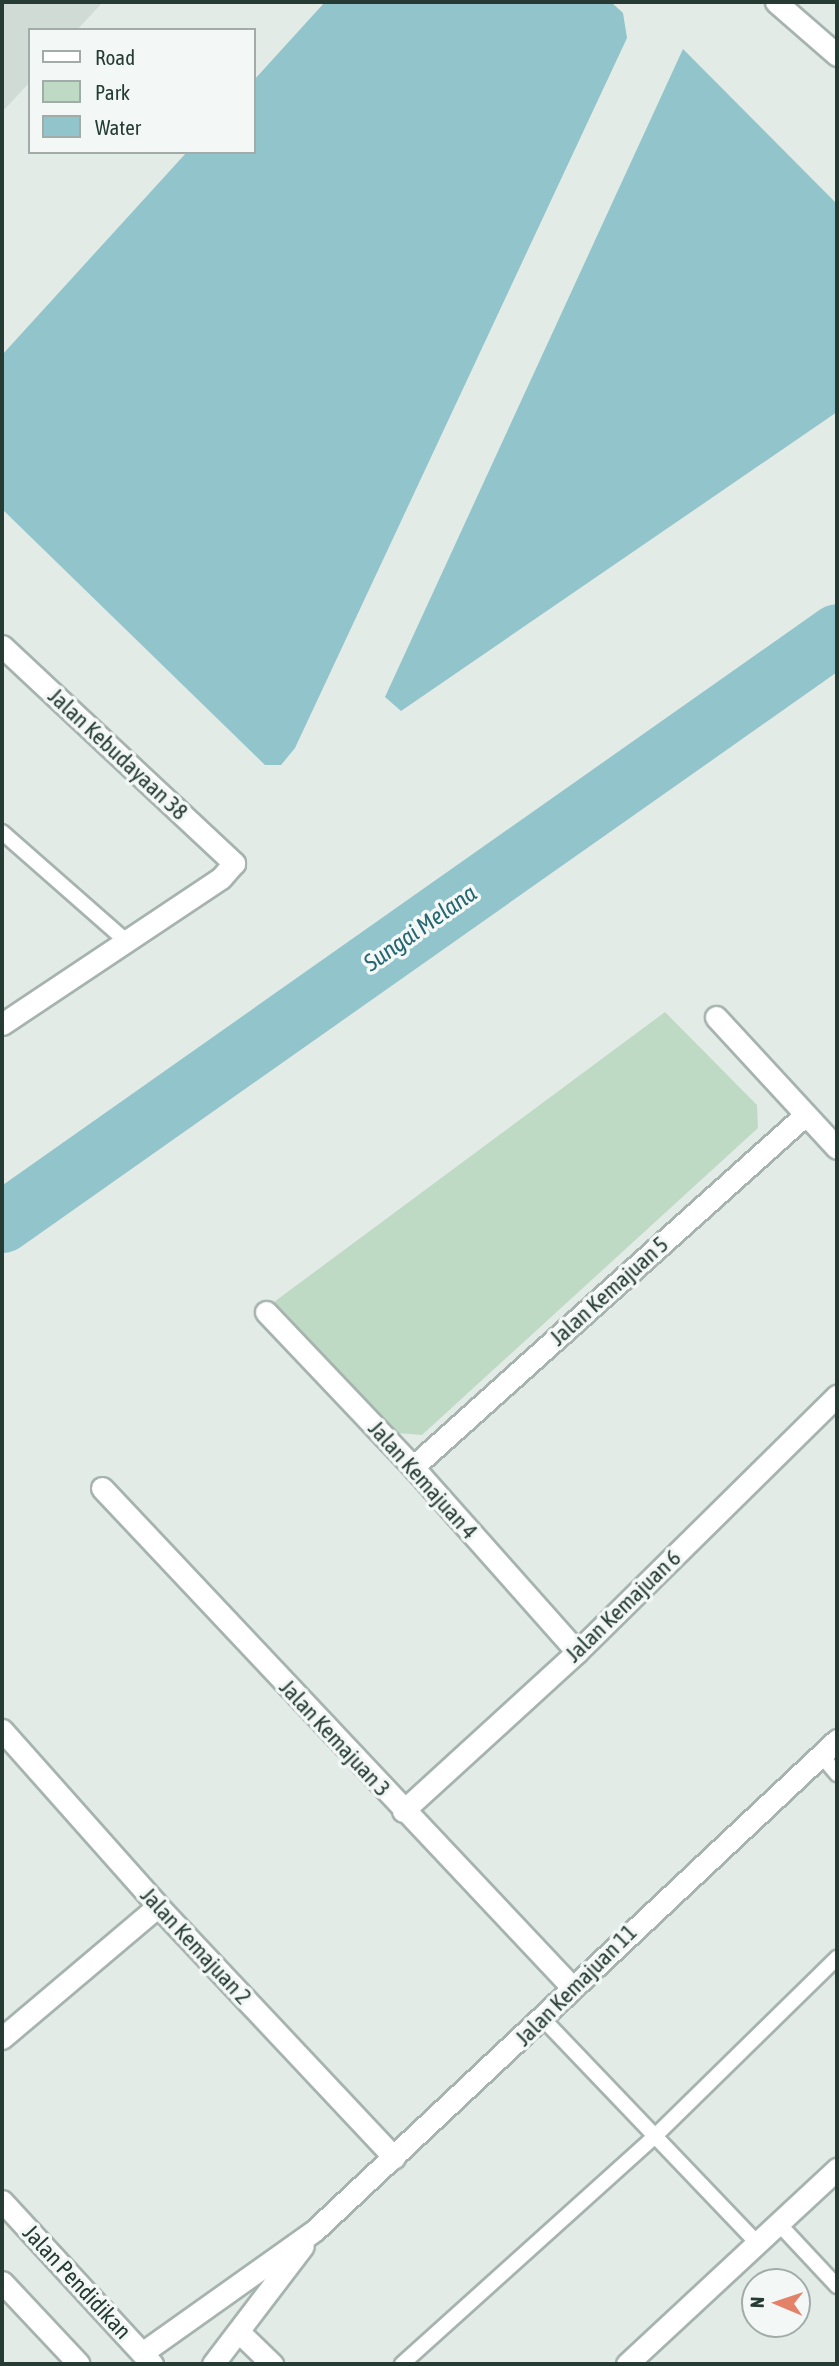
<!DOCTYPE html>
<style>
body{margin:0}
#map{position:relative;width:839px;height:2366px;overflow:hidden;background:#e3ebe7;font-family:"Asap Condensed",sans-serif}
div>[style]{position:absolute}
.built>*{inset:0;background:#d1dbd6}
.green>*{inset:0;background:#bedac5}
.water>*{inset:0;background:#91c4cb}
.river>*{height:61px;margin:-30.5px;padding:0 30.5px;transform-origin:30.5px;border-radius:30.5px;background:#91c4cb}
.roads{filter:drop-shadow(2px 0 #a6b3ae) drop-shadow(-2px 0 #a6b3ae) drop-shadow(0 2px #a6b3ae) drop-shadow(0 -2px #a6b3ae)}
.lane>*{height:14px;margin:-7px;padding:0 7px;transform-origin:7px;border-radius:7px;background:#fff}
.street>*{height:21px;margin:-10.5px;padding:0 10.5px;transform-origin:10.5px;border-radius:10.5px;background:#fff}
.secondary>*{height:21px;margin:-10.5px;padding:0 10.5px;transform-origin:10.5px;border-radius:10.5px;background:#fff}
span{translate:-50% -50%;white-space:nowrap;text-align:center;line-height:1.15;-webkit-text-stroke:7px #f3f8f6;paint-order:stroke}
.street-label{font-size:23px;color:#253b34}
.water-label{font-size:24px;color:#256771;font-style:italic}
.frame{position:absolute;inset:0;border:4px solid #253b34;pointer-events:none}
.legend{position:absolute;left:28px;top:28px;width:228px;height:126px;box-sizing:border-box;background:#f3f8f6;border:2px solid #a1aca8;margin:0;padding:9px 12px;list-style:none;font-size:21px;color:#253b34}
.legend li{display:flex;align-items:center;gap:14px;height:35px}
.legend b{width:35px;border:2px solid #a1aca8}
.north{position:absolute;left:741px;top:2268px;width:70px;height:70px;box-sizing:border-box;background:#f3f8f6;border:2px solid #a1aca8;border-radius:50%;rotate:272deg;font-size:19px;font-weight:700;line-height:28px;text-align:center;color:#253b34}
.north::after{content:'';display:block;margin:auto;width:24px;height:32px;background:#e48269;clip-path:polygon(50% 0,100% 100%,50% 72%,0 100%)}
</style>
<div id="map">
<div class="built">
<i style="clip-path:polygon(2px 2px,103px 2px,77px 30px,30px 30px,30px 82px,2px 112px)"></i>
</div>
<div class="green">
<i style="clip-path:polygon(665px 1012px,757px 1105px,758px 1128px,422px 1435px,397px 1433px,274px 1302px)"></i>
</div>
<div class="water">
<i style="clip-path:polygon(325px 2px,611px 2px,623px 13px,627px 38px,295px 748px,281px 765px,265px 765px,2px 509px,2px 355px,187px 152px,254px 152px,254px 80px)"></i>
<i style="clip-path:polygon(683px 49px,837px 204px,837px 412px,401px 711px,385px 697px)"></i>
</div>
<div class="river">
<i style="left:2px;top:1222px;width:1021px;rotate:-35.15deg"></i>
</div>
<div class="roads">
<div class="lane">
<i style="left:2px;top:832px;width:164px;rotate:41.3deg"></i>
<i style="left:821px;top:1755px;width:25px;rotate:50deg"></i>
<i style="left:544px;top:2020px;width:310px;rotate:46.3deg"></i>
<i style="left:779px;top:2224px;width:85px;rotate:46.9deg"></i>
<i style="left:402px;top:2364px;width:341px;rotate:-42deg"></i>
<i style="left:655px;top:2136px;width:255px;rotate:-44.4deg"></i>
</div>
<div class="street">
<i style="left:2px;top:646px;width:318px;rotate:43.1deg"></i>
<i style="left:234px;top:863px;width:20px;rotate:131deg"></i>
<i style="left:221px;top:878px;width:263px;rotate:146.3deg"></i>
<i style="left:716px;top:1017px;width:178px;rotate:47.3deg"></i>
<i style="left:266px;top:1312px;width:214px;rotate:46.5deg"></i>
<i style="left:413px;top:1467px;width:247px;rotate:48.4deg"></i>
<i style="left:413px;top:1467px;width:527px;rotate:-41.92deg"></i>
<i style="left:102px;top:1488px;width:684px;rotate:46.72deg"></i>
<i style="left:2px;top:1730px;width:235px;rotate:48.4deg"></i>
<i style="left:158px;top:1906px;width:345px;rotate:46.8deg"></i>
<i style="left:403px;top:1811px;width:236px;rotate:-42.4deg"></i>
<i style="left:577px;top:1652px;width:365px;rotate:-44.6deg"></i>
<i style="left:2px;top:2038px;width:204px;rotate:-40.2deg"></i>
<i style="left:240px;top:2333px;width:45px;rotate:44.1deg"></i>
<i style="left:142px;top:2353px;width:212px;rotate:-35.4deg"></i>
<i style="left:315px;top:2230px;width:716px;rotate:-43.19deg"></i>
<i style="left:213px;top:2364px;width:148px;rotate:-52.7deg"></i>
<i style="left:627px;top:2364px;width:287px;rotate:-42.9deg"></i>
</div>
<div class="secondary">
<i style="left:776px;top:2px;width:81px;rotate:41deg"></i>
<i style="left:2px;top:2201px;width:222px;rotate:47.4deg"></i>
<i style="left:2px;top:2282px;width:112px;rotate:46.8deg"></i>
</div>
</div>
<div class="street-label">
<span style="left:118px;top:754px;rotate:43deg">Jalan Kebudayaan 38</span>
<span style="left:609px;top:1291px;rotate:-42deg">Jalan Kemajuan 5</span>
<span style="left:423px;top:1480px;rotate:48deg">Jalan Kemajuan 4</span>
<span style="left:623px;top:1606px;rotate:-44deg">Jalan Kemajuan 6</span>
<span style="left:335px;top:1738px;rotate:47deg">Jalan Kemajuan 3</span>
<span style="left:196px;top:1946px;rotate:47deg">Jalan Kemajuan 2</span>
<span style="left:576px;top:1985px;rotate:-45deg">Jalan Kemajuan 11</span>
<span style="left:77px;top:2282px;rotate:47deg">Jalan Pendidikan</span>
</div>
<div class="water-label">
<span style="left:420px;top:928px;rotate:-35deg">Sungai Melana</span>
</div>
<div class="frame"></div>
<ul class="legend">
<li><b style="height:9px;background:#fff"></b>Road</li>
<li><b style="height:19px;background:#bedac5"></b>Park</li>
<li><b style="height:19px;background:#91c4cb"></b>Water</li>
</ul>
<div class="north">N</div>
</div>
